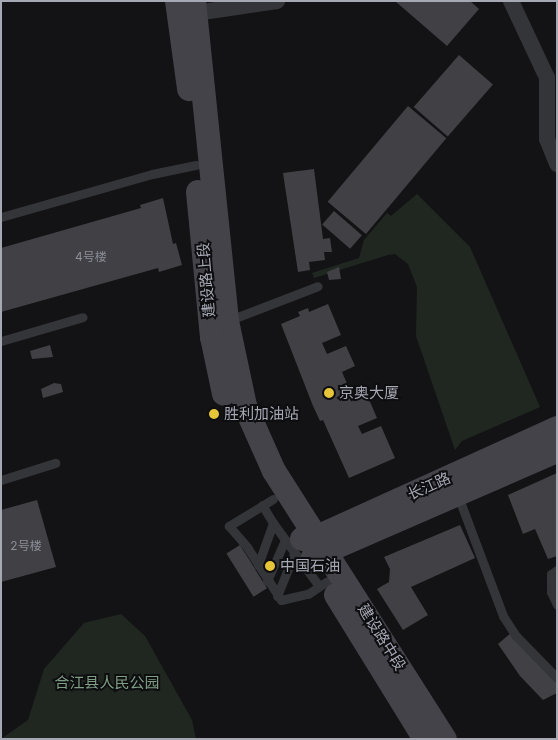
<!DOCTYPE html>
<meta charset="utf-8">
<style>
body{margin:0}
#map{position:relative;width:558px;height:740px;overflow:hidden;background:#131315;font-family:Inter,"Noto Sans SC",sans-serif}
div>[style]{position:absolute}
.green>*{inset:0;background:#202721}
.building>*{inset:0;background:#404045;transform-origin:0 0}
.lane>*{height:9px;margin:-4.5px;padding:0 4.5px;transform-origin:4.5px;border-radius:4.5px;background:#343539}
.street>*{height:16px;margin:-8px;padding:0 8px;transform-origin:8px;border-radius:8px;background:#343539}
.secondary>*{height:24px;margin:-12px;padding:0 12px;transform-origin:12px;border-radius:12px;background:#434349}
.dots>*{width:14px;height:14px;translate:-50% -50%;box-sizing:border-box;border:2px solid #0e0e10;border-radius:50%}
span{translate:-50% -50%;white-space:nowrap;text-align:center;line-height:1.15;-webkit-text-stroke:4px #0e0e10;paint-order:stroke}
.number-label{font-size:12px;color:#8c8e98}
.number-label span{-webkit-text-stroke-width:0}
.street-label{font-size:15px;color:#a6a8b4}
.poi-label{font-size:15px;color:#a6a8b4}
.left{translate:0 -50%;text-align:left}
.park-label{font-size:15px;color:#7e9e84}
.frame{position:absolute;inset:0;border:2px solid #a6a8b4;pointer-events:none}
</style>
<div id="map">
<div class="green">
<i style="clip-path:polygon(417px 194px,470px 247px,540px 407px,462px 441px,455px 450px,416px 336px,417px 287px,408px 264px,395px 254px,388px 255px,314px 278px,312px 273px,359px 258px,364px 240px,387px 213px,391px 216px)"></i>
<i style="clip-path:polygon(121px 614px,145px 636px,192px 720px,196px 739px,1px 739px,28px 720px,44px 669px,84px 623px)"></i>
</div>
<div class="building">
<i style="clip-path:polygon(395px 1px,470px 1px,479px 9px,447px 46px)"></i>
<i style="left:459px;top:55px;width:45px;height:69px;rotate:41deg"></i>
<i style="left:408px;top:106px;width:50px;height:125px;rotate:40deg"></i>
<i style="clip-path:polygon(314px 169px,323px 239px,330px 238px,332px 252px,324px 252px,325px 260px,309px 262px,310px 270px,298px 272px,283px 173px)"></i>
<i style="clip-path:polygon(163px 198px,173px 244px,176px 243px,182px 265px,159px 272px,158px 268px,1px 312px,1px 248px,141px 208px,140px 205px)"></i>
<i style="left:334px;top:211px;width:37px;height:18px;rotate:41deg"></i>
<i style="clip-path:polygon(339px 267px,341px 279px,329px 280px,327px 272px)"></i>
<i style="clip-path:polygon(328px 304px,341px 335px,322px 343px,327px 354px,346px 346px,355px 366px,342px 372px,352px 395px,365px 390px,377px 418px,358px 426px,362px 434px,381px 426px,395px 458px,349px 478px,323px 420px,320px 421px,313px 406px,281px 324px,300px 316px,298px 312px,308px 308px,309px 312px)"></i>
<i style="clip-path:polygon(50px 345px,53px 357px,32px 359px,30px 351px)"></i>
<i style="clip-path:polygon(54px 383px,61px 384px,63px 392px,43px 398px,41px 389px)"></i>
<i style="clip-path:polygon(557px 473px,557px 556px,548px 559px,535px 529px,523px 534px,508px 495px)"></i>
<i style="clip-path:polygon(37px 500px,56px 567px,1px 582px,1px 510px)"></i>
<i style="clip-path:polygon(460px 525px,475px 558px,411px 587px,428px 615px,403px 630px,377px 589px,389px 582px,390px 569px,384px 557px)"></i>
<i style="left:240px;top:545px;width:51px;height:16px;rotate:58deg"></i>
<i style="clip-path:polygon(511px 633px,557px 680px,557px 693px,543px 700px,520px 676px,498px 644px)"></i>
</div>
<div class="lane">
<i style="left:1px;top:217px;width:157px;rotate:-15.9deg"></i>
<i style="left:152px;top:174px;width:45px;rotate:-11.6deg"></i>
<i style="left:227px;top:321px;width:97px;rotate:-21deg"></i>
<i style="left:1px;top:341px;width:85px;rotate:-16.3deg"></i>
<i style="left:1px;top:480px;width:57px;rotate:-17.5deg"></i>
<i style="left:458px;top:496px;width:128px;rotate:69.4deg"></i>
<i style="left:503px;top:616px;width:24px;rotate:57deg"></i>
<i style="left:516px;top:636px;width:59px;rotate:45.7deg"></i>
<i style="left:273px;top:499px;width:52px;rotate:148.5deg"></i>
<i style="left:229px;top:526px;width:28px;rotate:49deg"></i>
<i style="left:247px;top:547px;width:63px;rotate:57.3deg"></i>
<i style="left:281px;top:600px;width:28px;rotate:-13deg"></i>
<i style="left:308px;top:594px;width:23px;rotate:-34deg"></i>
<i style="left:273px;top:523px;width:78px;rotate:53.9deg"></i>
<i style="left:258px;top:565px;width:45px;rotate:-70.3deg"></i>
<i style="left:273px;top:523px;width:21px;rotate:-121deg"></i>
<i style="left:557px;top:570px;width:7px;rotate:146deg"></i>
<i style="left:551px;top:574px;width:18px;rotate:90deg"></i>
<i style="left:551px;top:592px;width:14px;rotate:65deg"></i>
<i style="left:267px;top:581px;width:45px;rotate:-66.3deg"></i>
<i style="left:277px;top:596px;width:45px;rotate:-68deg"></i>
</div>
<div class="street">
<i style="left:511px;top:1px;width:85px;rotate:64.9deg"></i>
<i style="left:547px;top:78px;width:61px;rotate:90deg"></i>
<i style="left:547px;top:139px;width:27px;rotate:68deg"></i>
<i style="left:196px;top:13px;width:82px;rotate:-8.4deg"></i>
</div>
<div class="secondary">
<i style="left:177px;top:1px;width:89px;rotate:82.2deg"></i>
<i style="left:194px;top:1px;width:322px;rotate:84.1deg"></i>
<i style="left:227px;top:321px;width:87px;rotate:78deg"></i>
<i style="left:245px;top:406px;width:71px;rotate:66deg"></i>
<i style="left:274px;top:471px;width:318px;rotate:57.5deg"></i>
<i style="left:198px;top:192px;width:146px;rotate:84.5deg"></i>
<i style="left:212px;top:337px;width:58px;rotate:78.1deg"></i>
<i style="left:302px;top:539px;width:15px;rotate:-8deg"></i>
<i style="left:317px;top:537px;width:264px;rotate:-24.4deg"></i>
<i style="left:313px;top:557px;width:266px;rotate:-23.5deg"></i>
<i style="left:336px;top:595px;width:169px;rotate:58.3deg"></i>
</div>
<div class="dots">
<i style="left:329px;top:393px;background:#e7c539"></i>
<i style="left:214px;top:414px;background:#e7c539"></i>
<i style="left:270px;top:566px;background:#e7c539"></i>
</div>
<div class="number-label">
<span style="left:91px;top:257px">4号楼</span>
<span style="left:26px;top:546px">2号楼</span>
</div>
<div class="street-label">
<span style="left:206px;top:280px;rotate:-95deg">建设路上段</span>
<span style="left:429px;top:486px;rotate:-24deg">长江路</span>
<span style="left:382px;top:637px;rotate:58deg">建设路中段</span>
</div>
<div class="poi-label">
<span class="left" style="left:339px;top:393px">京奥大厦</span>
<span class="left" style="left:224px;top:414px">胜利加油站</span>
<span class="left" style="left:280px;top:566px">中国石油</span>
</div>
<div class="park-label">
<span style="left:107px;top:683px">合江县人民公园</span>
</div>
<div class="frame"></div>
</div>
